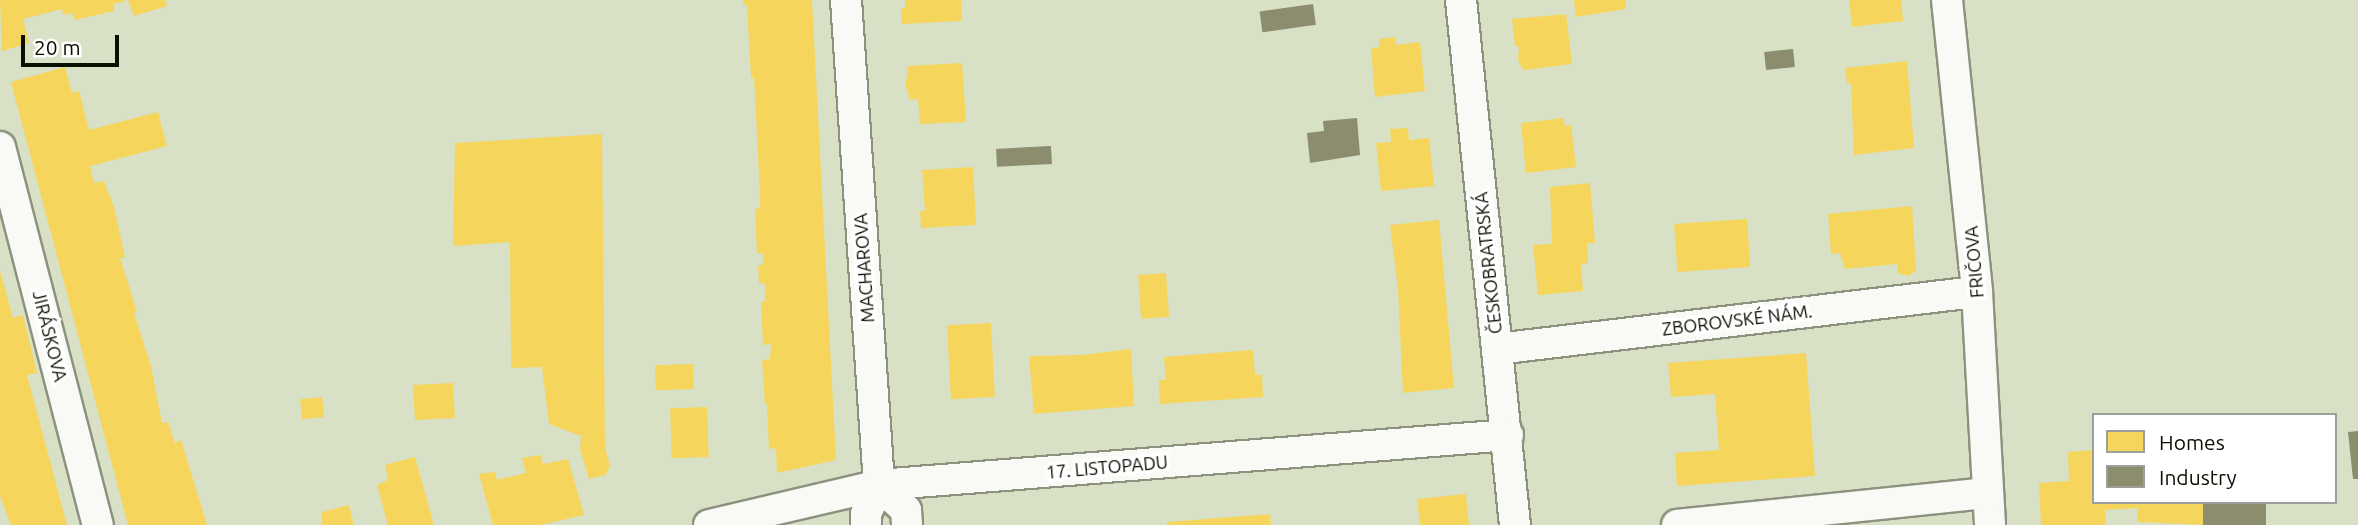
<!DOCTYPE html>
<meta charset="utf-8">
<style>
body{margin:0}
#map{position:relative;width:2358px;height:525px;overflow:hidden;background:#d8e0c6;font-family:Ubuntu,sans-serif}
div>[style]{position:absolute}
.homes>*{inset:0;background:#f6d55c;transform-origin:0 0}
.industry>*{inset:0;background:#8c8c6e;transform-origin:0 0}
.roads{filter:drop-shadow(2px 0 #8c927e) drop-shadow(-2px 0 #8c927e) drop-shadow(0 2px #8c927e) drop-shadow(0 -2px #8c927e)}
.street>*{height:30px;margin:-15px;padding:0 15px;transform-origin:15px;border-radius:15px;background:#f9faf6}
span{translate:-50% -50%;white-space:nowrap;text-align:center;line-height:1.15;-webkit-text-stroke:7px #fff;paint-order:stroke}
.street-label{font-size:18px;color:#0b0f02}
.legend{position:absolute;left:2092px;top:413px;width:245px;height:91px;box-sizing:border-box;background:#fff;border:2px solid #9d9f9a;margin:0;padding:9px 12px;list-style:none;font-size:21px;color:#0b0f02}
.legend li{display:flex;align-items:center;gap:14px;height:35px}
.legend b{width:35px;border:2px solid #9d9f9a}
.scale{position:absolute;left:21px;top:35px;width:98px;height:32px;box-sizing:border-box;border:4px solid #0b0f02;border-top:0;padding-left:9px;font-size:21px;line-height:24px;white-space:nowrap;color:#0b0f02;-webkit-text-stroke:5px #fff;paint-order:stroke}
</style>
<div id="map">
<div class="homes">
<i style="clip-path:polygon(0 0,126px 0,126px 1px,113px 4px,114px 11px,75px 20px,72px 13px,63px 15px,62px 9px,23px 19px,29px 43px,2px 51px)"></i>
<i style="clip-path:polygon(128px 0,165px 0,167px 6px,134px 16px)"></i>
<i style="clip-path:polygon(743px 0,812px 0,836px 460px,777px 473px,776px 448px,769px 449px,767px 405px,765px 404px,762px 360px,770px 359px,771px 344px,763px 345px,761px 302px,765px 301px,765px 284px,759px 283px,758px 266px,763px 264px,763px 253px,757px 254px,755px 209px,760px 208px,760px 194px,754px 77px,751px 78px,747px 5px,743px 5px)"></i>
<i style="clip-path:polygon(905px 0,961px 0,962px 21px,902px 24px,901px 8px,905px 8px)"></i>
<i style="clip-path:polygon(1574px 0,1626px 0,1626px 9px,1576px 17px)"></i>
<i style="clip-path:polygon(1849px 0,1901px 0,1903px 21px,1852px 27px)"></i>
<i style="clip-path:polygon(1566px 14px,1572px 64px,1523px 70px,1518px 60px,1519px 47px,1515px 46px,1512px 19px)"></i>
<i style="clip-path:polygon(1395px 37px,1396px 45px,1420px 42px,1425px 91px,1375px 97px,1371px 48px,1380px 47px,1379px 39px)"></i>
<i style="clip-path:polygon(1907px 61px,1914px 148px,1854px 155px,1851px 84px,1847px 83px,1845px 68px)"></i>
<i style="clip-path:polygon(962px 63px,966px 122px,920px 124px,918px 99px,909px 100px,908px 89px,905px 89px,908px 66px)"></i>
<i style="clip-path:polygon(65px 67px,72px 93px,79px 91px,89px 130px,158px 112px,167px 146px,90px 166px,94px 183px,104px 181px,114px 207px,125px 257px,120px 258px,137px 312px,134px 313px,151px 366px,162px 423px,168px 422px,175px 443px,181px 440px,207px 525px,128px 525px,11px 82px)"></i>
<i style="clip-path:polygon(1563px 118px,1565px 126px,1571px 125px,1576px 167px,1526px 173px,1521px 123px)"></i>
<i style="clip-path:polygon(1408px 128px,1409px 140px,1429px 138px,1434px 186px,1381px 191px,1376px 143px,1391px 142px,1390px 129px)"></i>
<i style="clip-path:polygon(602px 134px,605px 447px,610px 467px,605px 475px,589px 479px,580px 449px,581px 436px,549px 424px,542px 367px,511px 368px,510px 242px,453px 246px,455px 143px)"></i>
<i style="clip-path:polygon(973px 167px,976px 225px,921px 228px,920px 211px,925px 211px,922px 170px)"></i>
<i style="clip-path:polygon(1590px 183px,1595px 243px,1587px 243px,1588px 263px,1581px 264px,1583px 291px,1538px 295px,1533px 245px,1552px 244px,1550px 187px)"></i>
<i style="clip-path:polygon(1912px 206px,1916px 271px,1908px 276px,1898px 273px,1897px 264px,1845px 269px,1840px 253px,1831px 254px,1828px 214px)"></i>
<i style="left:1747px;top:219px;width:48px;height:73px;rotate:86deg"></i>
<i style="clip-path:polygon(1439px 220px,1454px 388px,1403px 393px,1398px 289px,1390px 225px)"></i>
<i style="clip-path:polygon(0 271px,13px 318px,23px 315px,37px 373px,27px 375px,67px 525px,11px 525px,0 496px)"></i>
<i style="left:1166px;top:273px;width:44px;height:28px;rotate:86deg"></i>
<i style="left:991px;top:323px;width:74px;height:44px;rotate:87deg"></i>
<i style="clip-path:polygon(1131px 349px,1134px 406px,1034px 414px,1029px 356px,1081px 355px)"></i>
<i style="clip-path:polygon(1253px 350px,1255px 375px,1262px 374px,1263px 397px,1160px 404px,1159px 380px,1166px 380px,1164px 357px)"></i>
<i style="clip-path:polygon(1806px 353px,1815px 476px,1677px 486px,1675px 453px,1719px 450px,1715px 394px,1671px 397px,1668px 363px)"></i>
<i style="left:693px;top:364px;width:25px;height:38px;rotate:88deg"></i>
<i style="left:453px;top:383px;width:35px;height:40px;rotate:87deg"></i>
<i style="left:322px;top:397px;width:20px;height:22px;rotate:84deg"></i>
<i style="left:707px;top:407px;width:50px;height:37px;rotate:88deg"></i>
<i style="clip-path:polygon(2094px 450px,2094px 502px,2203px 502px,2205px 525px,2138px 522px,2137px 508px,2105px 510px,2106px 525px,2041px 525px,2039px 483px,2069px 481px,2068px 452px)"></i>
<i style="clip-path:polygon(541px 455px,543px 464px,568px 459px,584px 515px,540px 525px,493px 525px,479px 474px,495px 472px,497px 480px,526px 473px,522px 458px)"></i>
<i style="clip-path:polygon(415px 457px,434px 525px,388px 525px,377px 485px,388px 480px,385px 465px)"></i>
<i style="clip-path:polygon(1466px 494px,1469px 525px,1420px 525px,1417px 499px)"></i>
<i style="clip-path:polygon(349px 505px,354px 525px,322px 525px,322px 512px)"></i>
<i style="clip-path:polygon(1270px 514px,1271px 525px,1167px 525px,1167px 522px)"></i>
</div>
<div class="industry">
<i style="left:1313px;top:4px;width:21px;height:54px;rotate:82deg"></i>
<i style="left:1793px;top:49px;width:18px;height:29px;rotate:84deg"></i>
<i style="clip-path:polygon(1357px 118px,1360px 155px,1310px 163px,1307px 133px,1324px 131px,1323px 121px)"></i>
<i style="left:1051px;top:146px;width:18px;height:55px;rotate:87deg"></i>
<i style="clip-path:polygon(2358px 431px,2358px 479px,2353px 479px,2348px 432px)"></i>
<i style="left:2203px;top:502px;width:63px;height:23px"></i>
</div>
<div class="roads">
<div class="street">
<i style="left:846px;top:0;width:486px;rotate:86.1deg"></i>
<i style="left:879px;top:485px;width:37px;rotate:43deg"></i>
<i style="left:906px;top:510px;width:15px;rotate:86deg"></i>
<i style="left:1461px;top:0;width:528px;rotate:84.13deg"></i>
<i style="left:1947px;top:0;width:294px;rotate:84.1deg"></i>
<i style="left:1977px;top:292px;width:233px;rotate:86.8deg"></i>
<i style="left:0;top:147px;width:390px;rotate:75.5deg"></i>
<i style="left:1497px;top:349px;width:483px;rotate:-6.8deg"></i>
<i style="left:709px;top:525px;width:175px;rotate:-13.2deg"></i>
<i style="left:879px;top:485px;width:631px;rotate:-4.54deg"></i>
<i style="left:866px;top:525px;width:11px;rotate:-90deg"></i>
<i style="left:866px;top:514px;width:32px;rotate:-66deg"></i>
<i style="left:1677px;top:525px;width:312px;rotate:-5.9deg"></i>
</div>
</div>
<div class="street-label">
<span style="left:1974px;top:262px;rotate:-95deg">FRIČOVA</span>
<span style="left:1488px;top:263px;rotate:-96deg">ČESKOBRATRSKÁ</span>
<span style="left:864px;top:268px;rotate:-94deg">MACHAROVA</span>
<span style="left:1737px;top:320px;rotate:-7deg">ZBOROVSKÉ NÁM.</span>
<span style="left:50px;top:336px;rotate:76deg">JIRÁSKOVA</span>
<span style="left:1107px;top:467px;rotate:-5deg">17. LISTOPADU</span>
</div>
<ul class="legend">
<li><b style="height:19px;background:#f6d55c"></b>Homes</li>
<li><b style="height:19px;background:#8c8c6e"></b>Industry</li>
</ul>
<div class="scale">20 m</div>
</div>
